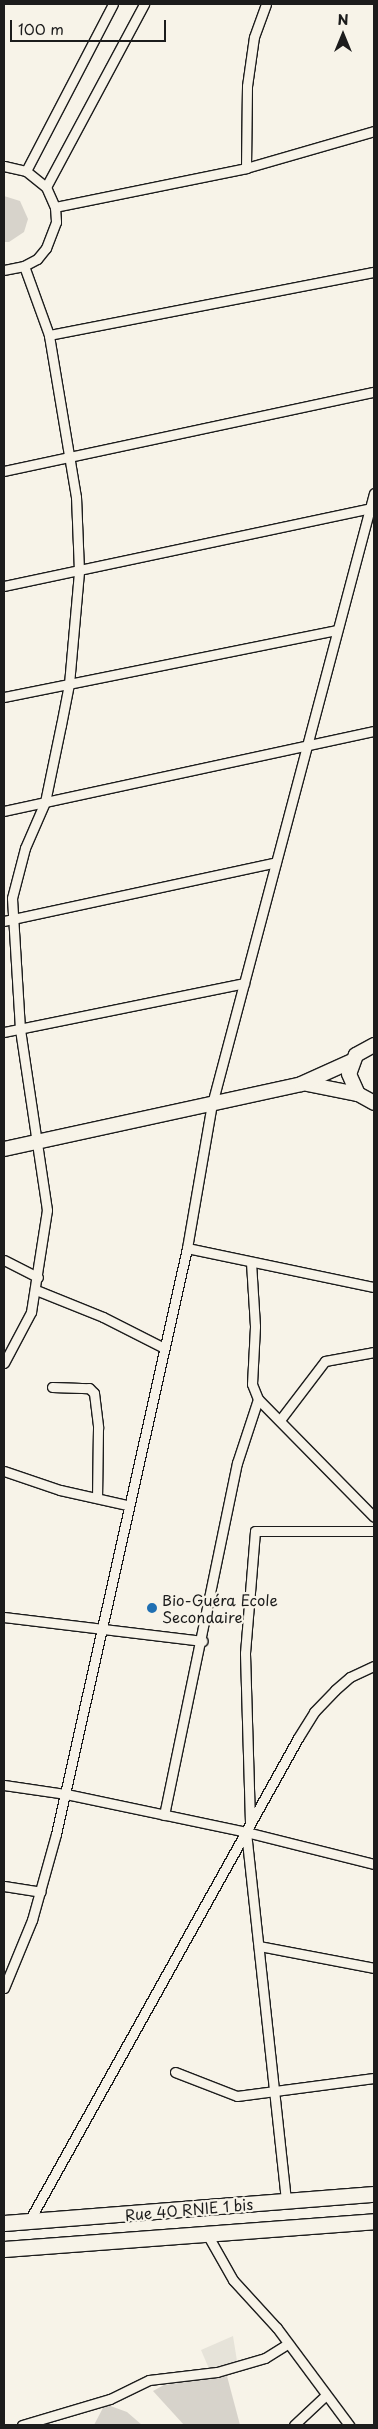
<!DOCTYPE html>
<meta charset="utf-8">
<style>
body{margin:0}
#map{position:relative;width:378px;height:2429px;overflow:hidden;background:#f7f3e8;font-family:"Playpen Sans",sans-serif}
div>[style]{position:absolute}
.built>*{inset:0;background:#e6e3d9}
.green>*{inset:0;background:#d7d3cb}
.roads{filter:drop-shadow(1px 0 #1c1c1c) drop-shadow(-1px 0 #1c1c1c) drop-shadow(0 1px #1c1c1c) drop-shadow(0 -1px #1c1c1c)}
.street>*{height:9px;margin:-4.5px;padding:0 4.5px;transform-origin:4.5px;border-radius:4.5px;background:#f7f3e8}
.secondary>*{height:14px;margin:-7px;padding:0 7px;transform-origin:7px;border-radius:7px;background:#f7f3e8}
.primary>*{height:15px;margin:-7.5px;padding:0 7.5px;transform-origin:7.5px;border-radius:7.5px;background:#f7f3e8}
.dots>*{width:14px;height:14px;translate:-50% -50%;box-sizing:border-box;border:2px solid #f7f3e8;border-radius:50%}
span{translate:-50% -50%;white-space:nowrap;text-align:center;line-height:1.15;-webkit-text-stroke:4.5px #f7f3e8;paint-order:stroke}
.poi-label{font-size:15px;color:#1c1c1c}
.left{translate:0 -50%;text-align:left}
.street-label{font-size:15px;color:#1c1c1c}
.frame{position:absolute;inset:0;border:5px solid #1c1c1c;pointer-events:none}
.north{position:absolute;left:318px;top:10px;width:50px;height:50px;-webkit-text-stroke:4px #f7f3e8;paint-order:stroke;rotate:0deg;font-size:14px;font-weight:700;line-height:20px;text-align:center;color:#1c1c1c}
.north::after{content:'';display:block;margin:auto;width:18px;height:22px;background:#1c1c1c;clip-path:polygon(50% 0,100% 100%,50% 72%,0 100%)}
.scale{position:absolute;left:10px;top:20px;width:156px;height:22px;box-sizing:border-box;border:2px solid #1c1c1c;border-top:0;padding-left:6px;font-size:15px;line-height:18px;white-space:nowrap;color:#1c1c1c;-webkit-text-stroke:4px #f7f3e8;paint-order:stroke}
</style>
<div id="map">
<div class="built">
<i style="clip-path:polygon(233px 2336px,237px 2361px,210px 2371px,201px 2350px)"></i>
</div>
<div class="green">
<i style="clip-path:polygon(4px 196px,20px 201px,28px 219px,24px 232px,9px 242px,4px 242px)"></i>
<i style="clip-path:polygon(227px 2376px,240px 2425px,184px 2425px,153px 2391px,164px 2385px)"></i>
<i style="clip-path:polygon(105px 2404px,127px 2412px,142px 2425px,94px 2425px)"></i>
</div>
<div class="roads">
<div class="street">
<i style="left:4px;top:166px;width:23px;rotate:13deg"></i>
<i style="left:26px;top:171px;width:26px;rotate:39deg"></i>
<i style="left:46px;top:187px;width:22px;rotate:66deg"></i>
<i style="left:55px;top:207px;width:15px;rotate:86deg"></i>
<i style="left:56px;top:222px;width:28px;rotate:111deg"></i>
<i style="left:46px;top:248px;width:14px;rotate:129deg"></i>
<i style="left:37px;top:259px;width:15px;rotate:152deg"></i>
<i style="left:24px;top:266px;width:20px;rotate:169deg"></i>
<i style="left:246px;top:168px;width:82px;rotate:-89.3deg"></i>
<i style="left:247px;top:86px;width:49px;rotate:-81.9deg"></i>
<i style="left:254px;top:37px;width:35px;rotate:-70deg"></i>
<i style="left:26px;top:171px;width:188px;rotate:-62.5deg"></i>
<i style="left:46px;top:187px;width:208px;rotate:-61.8deg"></i>
<i style="left:55px;top:207px;width:195px;rotate:-11.5deg"></i>
<i style="left:246px;top:168px;width:133px;rotate:-16.1deg"></i>
<i style="left:49px;top:335px;width:331px;rotate:-11deg"></i>
<i style="left:4px;top:471px;width:378px;rotate:-12.1deg"></i>
<i style="left:4px;top:586px;width:374px;rotate:-12deg"></i>
<i style="left:4px;top:697px;width:338px;rotate:-11.4deg"></i>
<i style="left:4px;top:811px;width:379px;rotate:-12.2deg"></i>
<i style="left:4px;top:921px;width:278px;rotate:-12.2deg"></i>
<i style="left:4px;top:1032px;width:245px;rotate:-11.5deg"></i>
<i style="left:187px;top:1248px;width:191px;rotate:11.8deg"></i>
<i style="left:4px;top:1260px;width:38px;rotate:27deg"></i>
<i style="left:36px;top:1290px;width:72px;rotate:21.9deg"></i>
<i style="left:103px;top:1317px;width:68px;rotate:26.9deg"></i>
<i style="left:4px;top:1363px;width:58px;rotate:-62.1deg"></i>
<i style="left:31px;top:1312px;width:103px;rotate:-81.1deg"></i>
<i style="left:47px;top:1210px;width:183px;rotate:-98.5deg"></i>
<i style="left:20px;top:1029px;width:131px;rotate:-93.5deg"></i>
<i style="left:12px;top:898px;width:52px;rotate:-75.4deg"></i>
<i style="left:25px;top:848px;width:50px;rotate:-66.5deg"></i>
<i style="left:45px;top:802px;width:79px;rotate:-78.3deg"></i>
<i style="left:61px;top:725px;width:42px;rotate:-79deg"></i>
<i style="left:69px;top:684px;width:113px;rotate:-84.9deg"></i>
<i style="left:79px;top:571px;width:74px;rotate:-92.3deg"></i>
<i style="left:76px;top:497px;width:164px;rotate:-99.5deg"></i>
<i style="left:49px;top:335px;width:73px;rotate:-109.9deg"></i>
<i style="left:52px;top:1387px;width:37px;rotate:2deg"></i>
<i style="left:89px;top:1388px;width:7px;rotate:45deg"></i>
<i style="left:94px;top:1393px;width:35px;rotate:83deg"></i>
<i style="left:98px;top:1428px;width:70px;rotate:90.8deg"></i>
<i style="left:258px;top:1399px;width:165px;rotate:45.5deg"></i>
<i style="left:280px;top:1420px;width:74px;rotate:-52.7deg"></i>
<i style="left:325px;top:1361px;width:50px;rotate:-10.4deg"></i>
<i style="left:4px;top:1471px;width:59px;rotate:18.7deg"></i>
<i style="left:60px;top:1490px;width:69px;rotate:12.6deg"></i>
<i style="left:4px;top:1617px;width:200px;rotate:6.9deg"></i>
<i style="left:4px;top:1785px;width:63px;rotate:8.3deg"></i>
<i style="left:66px;top:1794px;width:184px;rotate:11.9deg"></i>
<i style="left:246px;top:1832px;width:132px;rotate:14deg"></i>
<i style="left:164px;top:1815px;width:359px;rotate:-78.3deg"></i>
<i style="left:237px;top:1463px;width:67px;rotate:-71.8deg"></i>
<i style="left:258px;top:1399px;width:16px;rotate:-112deg"></i>
<i style="left:252px;top:1384px;width:58px;rotate:-87deg"></i>
<i style="left:255px;top:1326px;width:63px;rotate:-93.6deg"></i>
<i style="left:250px;top:1822px;width:169px;rotate:-91.7deg"></i>
<i style="left:245px;top:1653px;width:122px;rotate:-85.3deg"></i>
<i style="left:255px;top:1531px;width:119px"></i>
<i style="left:246px;top:1832px;width:371px;rotate:83.8deg"></i>
<i style="left:4px;top:1886px;width:37px;rotate:9deg"></i>
<i style="left:259px;top:1946px;width:117px;rotate:10.8deg"></i>
<i style="left:4px;top:1988px;width:74px;rotate:-67.6deg"></i>
<i style="left:32px;top:1920px;width:89px;rotate:-74.4deg"></i>
<i style="left:56px;top:1834px;width:600px;rotate:-77.4deg"></i>
<i style="left:187px;top:1248px;width:146px;rotate:-80.2deg"></i>
<i style="left:212px;top:1104px;width:632px;rotate:-75.15deg"></i>
<i style="left:175px;top:2072px;width:66px;rotate:21.2deg"></i>
<i style="left:237px;top:2096px;width:138px;rotate:-7.5deg"></i>
<i style="left:29px;top:2221px;width:553px;rotate:-60.88deg"></i>
<i style="left:298px;top:1738px;width:31px;rotate:-58deg"></i>
<i style="left:314px;top:1712px;width:30px;rotate:-46deg"></i>
<i style="left:335px;top:1690px;width:20px;rotate:-41deg"></i>
<i style="left:350px;top:1677px;width:26px;rotate:-25deg"></i>
<i style="left:207px;top:2234px;width:53px;rotate:60.5deg"></i>
<i style="left:233px;top:2280px;width:65px;rotate:47.5deg"></i>
<i style="left:277px;top:2328px;width:121px;rotate:53.4deg"></i>
<i style="left:22px;top:2425px;width:92px;rotate:-16.5deg"></i>
<i style="left:110px;top:2399px;width:43px;rotate:-26deg"></i>
<i style="left:149px;top:2380px;width:68px;rotate:-6.7deg"></i>
<i style="left:217px;top:2372px;width:50px;rotate:-16.3deg"></i>
<i style="left:265px;top:2358px;width:25px;rotate:-32deg"></i>
<i style="left:294px;top:2425px;width:42px;rotate:-43.1deg"></i>
</div>
<div class="secondary">
<i style="left:374px;top:1045px;width:21px;rotate:151deg"></i>
<i style="left:356px;top:1055px;width:20px;rotate:110deg"></i>
<i style="left:349px;top:1074px;width:22px;rotate:66deg"></i>
<i style="left:358px;top:1094px;width:18px;rotate:29deg"></i>
<i style="left:307px;top:1084px;width:52px;rotate:11.1deg"></i>
<i style="left:4px;top:1149px;width:304px;rotate:-12.3deg"></i>
<i style="left:301px;top:1084px;width:56px;rotate:-24.3deg"></i>
</div>
<div class="primary">
<i style="left:4px;top:2223px;width:371px;rotate:-4.5deg"></i>
<i style="left:4px;top:2249px;width:371px;rotate:-4.3deg"></i>
</div>
</div>
<div class="dots">
<i style="left:152px;top:1608px;background:#1f6fb2"></i>
</div>
<div class="poi-label">
<span class="left" style="left:162px;top:1608px">Bio-Guéra Ecole<br>Secondaire</span>
</div>
<div class="street-label">
<span style="left:189px;top:2209px;rotate:-5deg">Rue 40 RNIE 1 bis</span>
</div>
<div class="frame"></div>
<div class="north">N</div>
<div class="scale">100 m</div>
</div>
